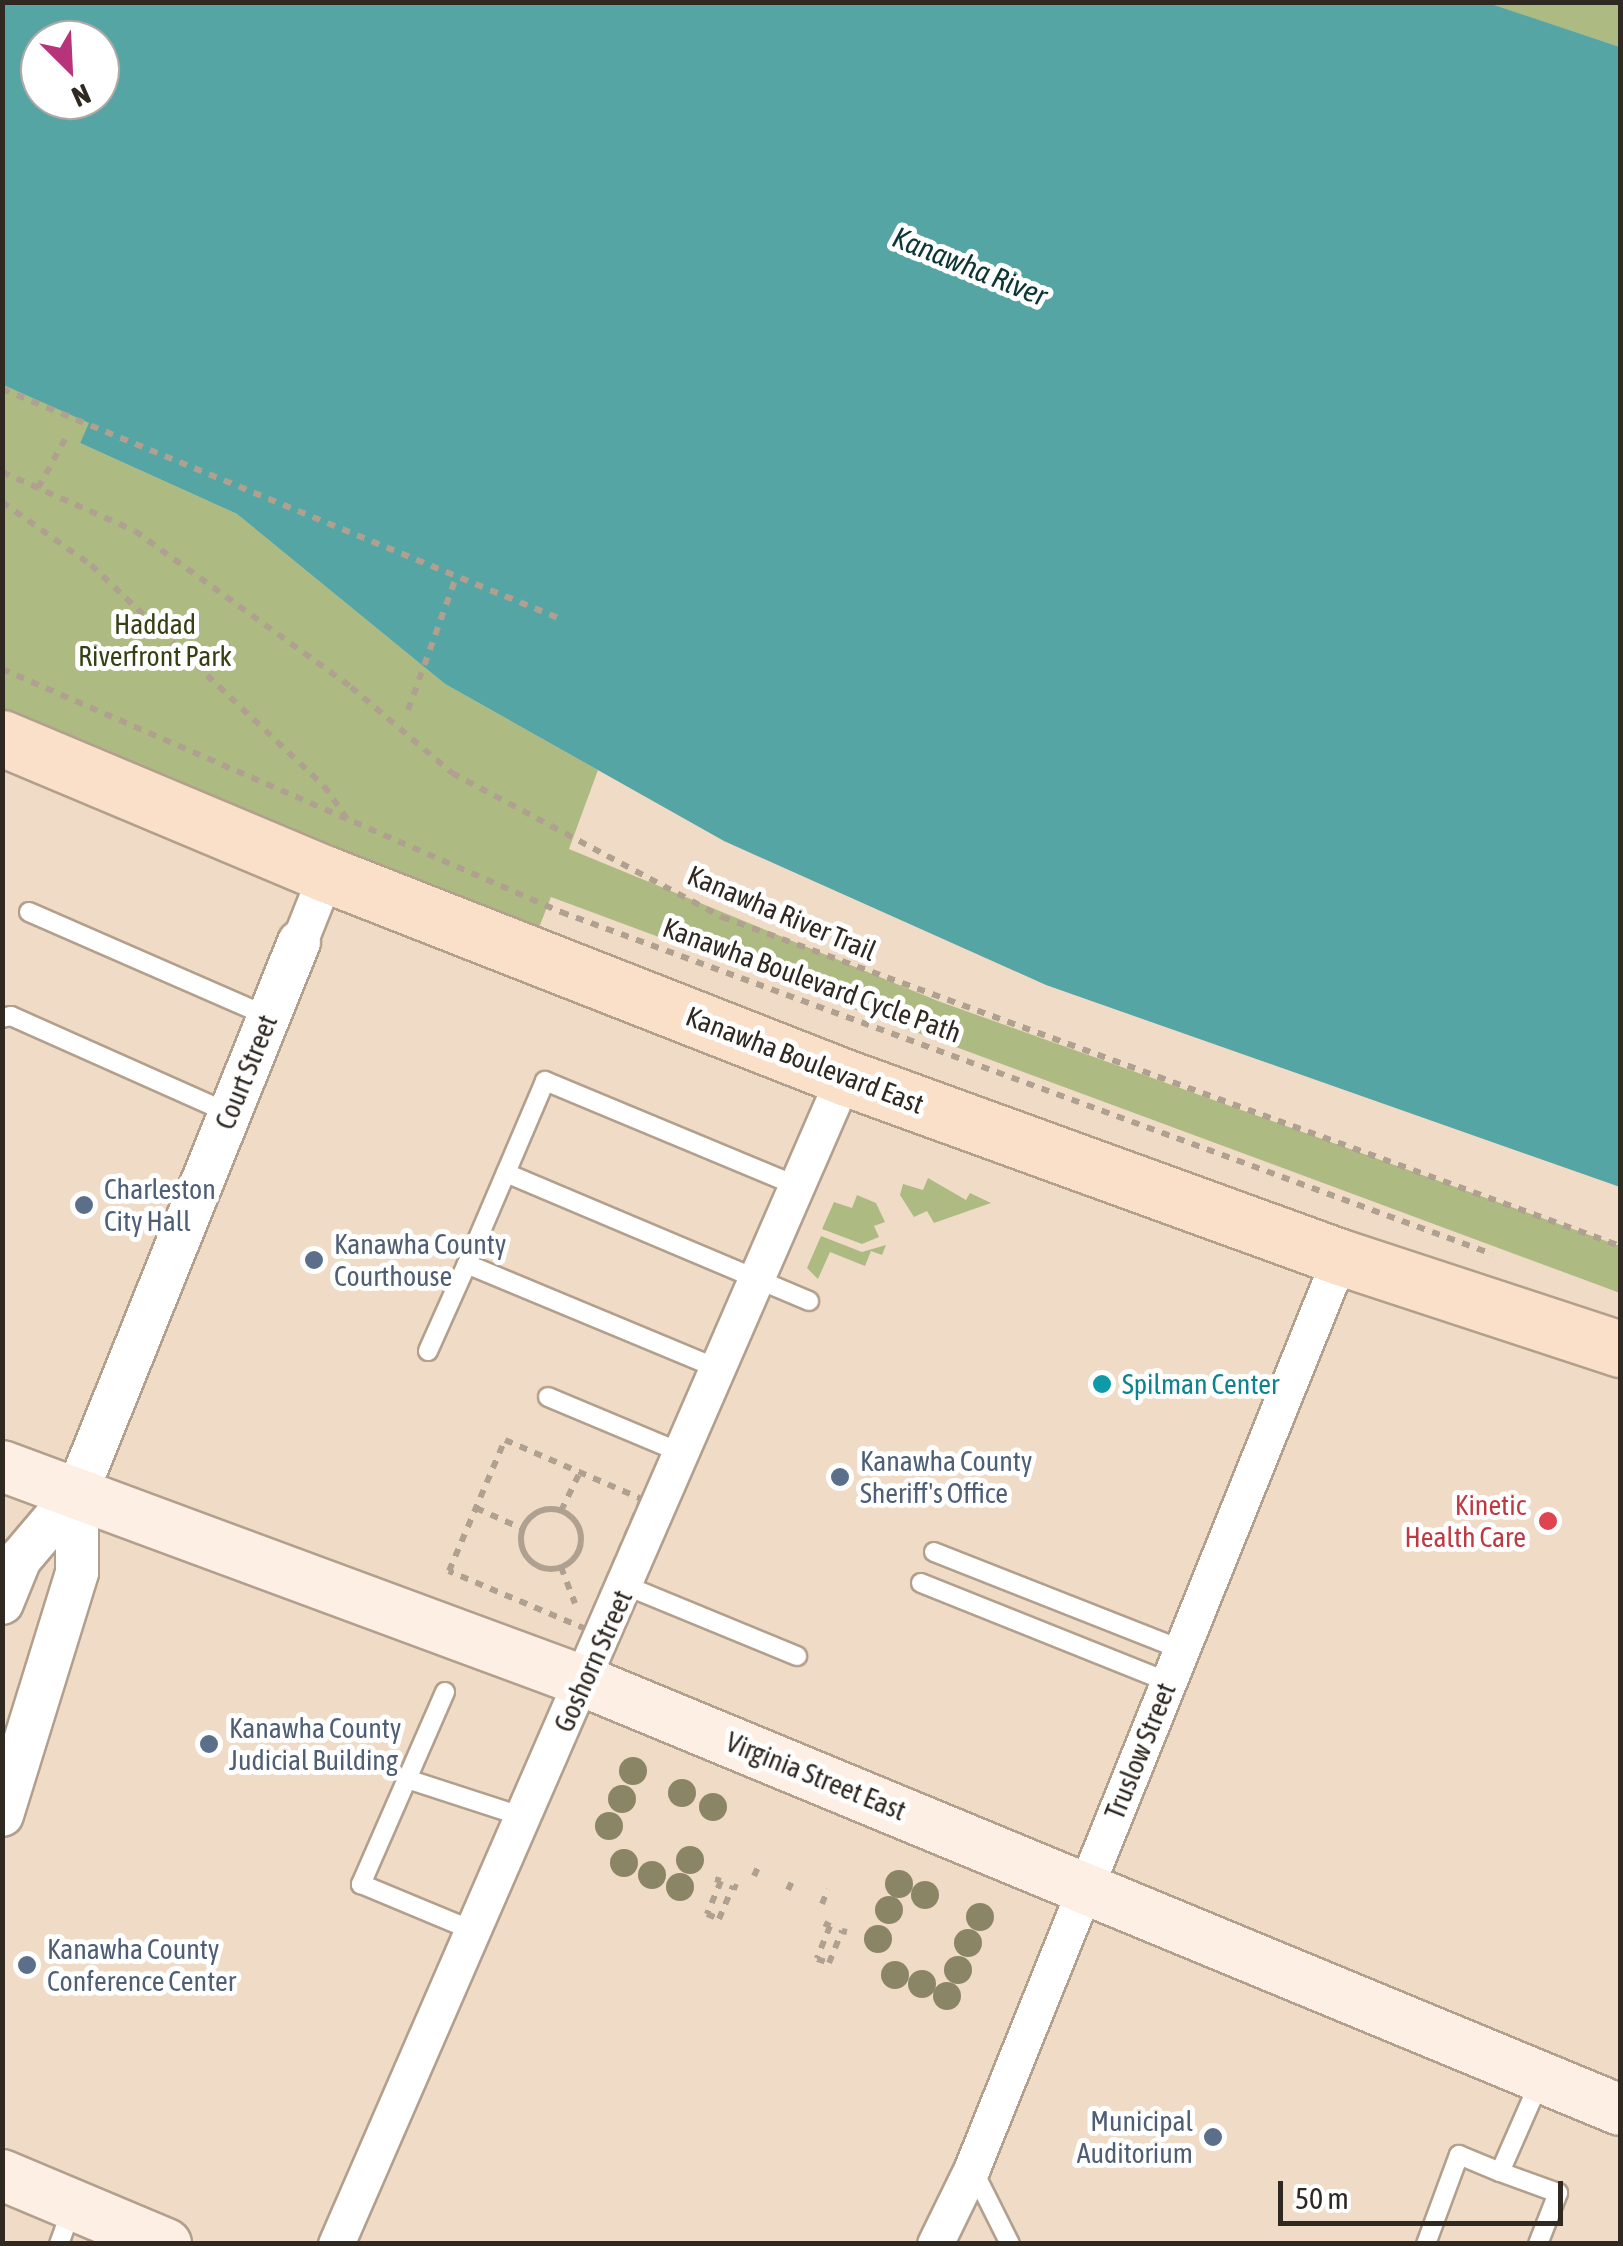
<!DOCTYPE html>
<style>
body{margin:0}
#map{position:relative;width:1623px;height:2246px;overflow:hidden;background:#f0dbc7;font-family:"Asap Condensed",sans-serif}
div>[style]{position:absolute}
.green>*{inset:0;background:#adbb83}
.water>*{inset:0;background:#56a5a5}
.path>*{height:6px;margin-top:-3px;transform-origin:0;background:repeating-linear-gradient(90deg,#b0a090 0 8px,transparent 0 16px)}
.path>.ring{margin:-3px;padding:0;box-sizing:content-box;background:none;border:6px solid #b0a090;border-radius:50%}
.roads{filter:drop-shadow(2px 0 #b29f8c) drop-shadow(-2px 0 #b29f8c) drop-shadow(0 2px #b29f8c) drop-shadow(0 -2px #b29f8c)}
.service>*{height:18px;margin:-9px;padding:0 9px;transform-origin:9px;border-radius:9px;background:#fff}
.minor>*{height:35px;margin:-17.5px;padding:0 17.5px;transform-origin:17.5px;border-radius:17.5px;background:#fff}
.tertiary>*{height:42px;margin:-21px;padding:0 21px;transform-origin:21px;border-radius:21px;background:#fff}
.secondary>*{height:50px;margin:-25px;padding:0 25px;transform-origin:25px;border-radius:25px;background:#fdefe4}
.primary>*{height:55px;margin:-27.5px;padding:0 27.5px;transform-origin:27.5px;border-radius:27.5px;background:#fae0c9}
.trees>*{width:28px;height:28px;margin:-14px;border-radius:50%;background:#8a8665}
.dots>*{width:28px;height:28px;translate:-50% -50%;box-sizing:border-box;border:5px solid #fff;border-radius:50%}
span{translate:-50% -50%;white-space:nowrap;text-align:center;line-height:1.15;-webkit-text-stroke:10px #fff;paint-order:stroke}
.park-label{font-size:28px;color:#374015}
.street-label{font-size:28px;color:#302921}
.service-label{font-size:28px;color:#4e5e75}
.left{translate:0 -50%;text-align:left}
.right{translate:-100% -50%;text-align:right}
.culture-label{font-size:28px;color:#0d838f}
.health-label{font-size:28px;color:#be3a42}
.water-label{font-size:30px;color:#0d3535;font-style:italic}
.frame{position:absolute;inset:0;border:5px solid #302921;pointer-events:none}
.north{position:absolute;left:20px;top:20px;width:100px;height:100px;box-sizing:border-box;background:#fff;border:2px solid #aca9a6;border-radius:50%;rotate:156deg;font-size:28px;font-weight:700;line-height:40px;text-align:center;color:#302921}
.north::after{content:'';display:block;margin:auto;width:35px;height:45px;background:#b7337a;clip-path:polygon(50% 0,100% 100%,50% 72%,0 100%)}
.scale{position:absolute;left:1278px;top:2181px;width:285px;height:45px;box-sizing:border-box;border:5px solid #302921;border-top:0;padding-left:12px;font-size:30px;line-height:35px;white-space:nowrap;color:#302921;-webkit-text-stroke:8px #fff;paint-order:stroke}
</style>
<div id="map">
<div class="green">
<i style="clip-path:polygon(1486px 3px,1620px 3px,1620px 47px)"></i>
<i style="clip-path:polygon(3px 385px,90px 423px,80px 443px,237px 514px,445px 684px,598px 770px,569px 849px,938px 1001px,1620px 1246px,1620px 1293px,551px 897px,529px 953px,3px 739px)"></i>
<i style="clip-path:polygon(928px 1178px,966px 1200px,970px 1193px,991px 1203px,934px 1223px,927px 1211px,914px 1217px,900px 1195px,903px 1184px,923px 1190px)"></i>
<i style="clip-path:polygon(857px 1195px,876px 1203px,885px 1222px,874px 1226px,879px 1237px,862px 1244px,822px 1229px,834px 1202px,852px 1208px)"></i>
<i style="clip-path:polygon(821px 1236px,862px 1252px,886px 1245px,882px 1255px,871px 1251px,865px 1266px,830px 1252px,818px 1279px,807px 1268px)"></i>
</div>
<div class="water">
<i style="clip-path:polygon(evenodd,1485px 2px,1620px 47px,1620px 1187px,1046px 985px,724px 841px,445px 684px,237px 514px,80px 443px,89px 423px,3px 385px,3px 3px,1485px 2px,40px 40px,100px 40px,100px 100px,40px 100px,40px 40px)"></i>
</div>
<div class="path">
<i style="left:2px;top:389px;width:607px;rotate:22.38deg"></i>
<i style="left:2px;top:472px;width:145px;rotate:23.9deg"></i>
<i style="left:135px;top:531px;width:266px;rotate:35.8deg"></i>
<i style="left:351px;top:687px;width:133px;rotate:40.4deg"></i>
<i style="left:452px;top:773px;width:306px;rotate:28.1deg"></i>
<i style="left:722px;top:917px;width:956px;rotate:20.12deg"></i>
<i style="left:38px;top:488px;width:56px;rotate:-61.1deg"></i>
<i style="left:2px;top:502px;width:109px;rotate:35.3deg"></i>
<i style="left:91px;top:565px;width:321px;rotate:43.5deg"></i>
<i style="left:324px;top:786px;width:42px;rotate:54.8deg"></i>
<i style="left:2px;top:669px;width:610px;rotate:23.49deg"></i>
<i style="left:561px;top:912px;width:992px;rotate:20.17deg"></i>
<i style="left:408px;top:710px;width:138px;rotate:-70.1deg"></i>
<i style="left:505px;top:1440px;width:149px;rotate:23.3deg"></i>
<i style="left:642px;top:1499px;width:142px;rotate:113.3deg"></i>
<i style="left:586px;top:1629px;width:149px;rotate:-157.1deg"></i>
<i style="left:449px;top:1571px;width:142px;rotate:-66.9deg"></i>
<i style="left:476px;top:1508px;width:51px;rotate:24.1deg"></i>
<i class="ring" style="left:521px;top:1509px;width:54px;height:54px"></i>
<i style="left:561px;top:1511px;width:43px;rotate:-64deg"></i>
<i style="left:561px;top:1567px;width:39px;rotate:69deg"></i>
<i style="left:754px;top:1876px;width:14px;rotate:-65deg"></i>
<i style="left:715px;top:1879px;width:6px;rotate:18deg"></i>
<i style="left:721px;top:1881px;width:36px;rotate:113deg"></i>
<i style="left:707px;top:1914px;width:13px;rotate:23deg"></i>
<i style="left:719px;top:1919px;width:36px;rotate:-67deg"></i>
<i style="left:733px;top:1886px;width:5px;rotate:22deg"></i>
<i style="left:788px;top:1890px;width:14px;rotate:-65deg"></i>
<i style="left:822px;top:1904px;width:16px;rotate:-68deg"></i>
<i style="left:824px;top:1923px;width:7px;rotate:27deg"></i>
<i style="left:830px;top:1926px;width:35px;rotate:112deg"></i>
<i style="left:817px;top:1959px;width:13px;rotate:18deg"></i>
<i style="left:829px;top:1963px;width:35px;rotate:-68deg"></i>
<i style="left:842px;top:1931px;width:5px;rotate:11deg"></i>
</div>
<div class="roads">
<div class="service">
<i style="left:29px;top:912px;width:260px;rotate:23.6deg"></i>
<i style="left:2px;top:1018px;width:9px;rotate:-13deg"></i>
<i style="left:11px;top:1016px;width:239px;rotate:24deg"></i>
<i style="left:506px;top:1173px;width:329px;rotate:22.9deg"></i>
<i style="left:428px;top:1351px;width:95px;rotate:-65.9deg"></i>
<i style="left:719px;top:1369px;width:273px;rotate:-157.4deg"></i>
<i style="left:467px;top:1264px;width:199px;rotate:-66.9deg"></i>
<i style="left:545px;top:1081px;width:273px;rotate:22.6deg"></i>
<i style="left:548px;top:1397px;width:147px;rotate:22.7deg"></i>
<i style="left:934px;top:1552px;width:264px;rotate:21.5deg"></i>
<i style="left:921px;top:1583px;width:266px;rotate:21.8deg"></i>
<i style="left:627px;top:1586px;width:184px;rotate:22.4deg"></i>
<i style="left:445px;top:1692px;width:210px;rotate:113.6deg"></i>
<i style="left:361px;top:1884px;width:122px;rotate:22.6deg"></i>
<i style="left:407px;top:1779px;width:123px;rotate:18deg"></i>
<i style="left:972px;top:2168px;width:85px;rotate:63.4deg"></i>
<i style="left:59px;top:2244px;width:38px;rotate:-70deg"></i>
<i style="left:1426px;top:2244px;width:95px;rotate:-69.7deg"></i>
<i style="left:1459px;top:2155px;width:44px;rotate:22.5deg"></i>
<i style="left:1538px;top:2244px;width:55px;rotate:-68.6deg"></i>
<i style="left:1558px;top:2193px;width:62px;rotate:-160.1deg"></i>
<i style="left:1500px;top:2172px;width:99px;rotate:-66.3deg"></i>
</div>
<div class="minor">
<i style="left:299px;top:942px;width:73px;rotate:-68.3deg"></i>
<i style="left:336px;top:2244px;width:1273px;rotate:-66.48deg"></i>
<i style="left:935px;top:2244px;width:85px;rotate:-64deg"></i>
<i style="left:972px;top:2168px;width:983px;rotate:-68deg"></i>
</div>
<div class="tertiary">
<i style="left:2px;top:1603px;width:48px;rotate:-67.8deg"></i>
<i style="left:20px;top:1559px;width:88px;rotate:-49.6deg"></i>
<i style="left:77px;top:1492px;width:593px;rotate:-68.02deg"></i>
<i style="left:2px;top:1815px;width:254px;rotate:-72.8deg"></i>
<i style="left:77px;top:1572px;width:80px;rotate:-90deg"></i>
</div>
<div class="secondary">
<i style="left:2px;top:1466px;width:620px;rotate:20.31deg"></i>
<i style="left:583px;top:1681px;width:1122px;rotate:22.47deg"></i>
<i style="left:2px;top:2175px;width:178px;rotate:22.8deg"></i>
</div>
<div class="primary">
<i style="left:2px;top:738px;width:351px;rotate:22.8deg"></i>
<i style="left:326px;top:874px;width:556px;rotate:21.4deg"></i>
<i style="left:844px;top:1077px;width:528px;rotate:19.95deg"></i>
<i style="left:1340px;top:1257px;width:295px;rotate:18.2deg"></i>
</div>
</div>
<div class="trees">
<i style="left:633px;top:1771px"></i>
<i style="left:682px;top:1793px"></i>
<i style="left:622px;top:1799px"></i>
<i style="left:713px;top:1807px"></i>
<i style="left:609px;top:1826px"></i>
<i style="left:690px;top:1860px"></i>
<i style="left:624px;top:1863px"></i>
<i style="left:652px;top:1875px"></i>
<i style="left:899px;top:1884px"></i>
<i style="left:680px;top:1887px"></i>
<i style="left:925px;top:1895px"></i>
<i style="left:889px;top:1910px"></i>
<i style="left:980px;top:1917px"></i>
<i style="left:878px;top:1939px"></i>
<i style="left:968px;top:1943px"></i>
<i style="left:958px;top:1970px"></i>
<i style="left:895px;top:1975px"></i>
<i style="left:922px;top:1984px"></i>
<i style="left:947px;top:1996px"></i>
</div>
<div class="dots">
<i style="left:84px;top:1205px;background:#5c6f8a"></i>
<i style="left:314px;top:1260px;background:#5c6f8a"></i>
<i style="left:1102px;top:1384px;background:#0f9aa8"></i>
<i style="left:840px;top:1477px;background:#5c6f8a"></i>
<i style="left:1548px;top:1521px;background:#e0444e"></i>
<i style="left:209px;top:1744px;background:#5c6f8a"></i>
<i style="left:27px;top:1965px;background:#5c6f8a"></i>
<i style="left:1213px;top:2137px;background:#5c6f8a"></i>
</div>
<div class="park-label">
<span style="left:155px;top:640px">Haddad<br>Riverfront Park</span>
</div>
<div class="street-label">
<span style="left:782px;top:913px;rotate:23deg">Kanawha River Trail</span>
<span style="left:812px;top:980px;rotate:20deg">Kanawha Boulevard Cycle Path</span>
<span style="left:805px;top:1060px;rotate:21deg">Kanawha Boulevard East</span>
<span style="left:246px;top:1072px;rotate:-68deg">Court Street</span>
<span style="left:593px;top:1661px;rotate:-66deg">Goshorn Street</span>
<span style="left:1140px;top:1751px;rotate:-68deg">Truslow Street</span>
<span style="left:816px;top:1776px;rotate:22deg">Virginia Street East</span>
</div>
<div class="service-label">
<span class="left" style="left:104px;top:1205px">Charleston<br>City Hall</span>
<span class="left" style="left:334px;top:1260px">Kanawha County<br>Courthouse</span>
<span class="left" style="left:860px;top:1477px">Kanawha County<br>Sheriff's Office</span>
<span class="left" style="left:229px;top:1744px">Kanawha County<br>Judicial Building</span>
<span class="left" style="left:47px;top:1965px">Kanawha County<br>Conference Center</span>
<span class="right" style="left:1193px;top:2137px">Municipal<br>Auditorium</span>
</div>
<div class="culture-label">
<span class="left" style="left:1122px;top:1384px">Spilman Center</span>
</div>
<div class="health-label">
<span class="right" style="left:1526px;top:1521px">Kinetic<br>Health Care</span>
</div>
<div class="water-label">
<span style="left:970px;top:266px;rotate:22deg">Kanawha River</span>
</div>
<div class="frame"></div>
<div class="north">N</div>
<div class="scale">50 m</div>
</div>
